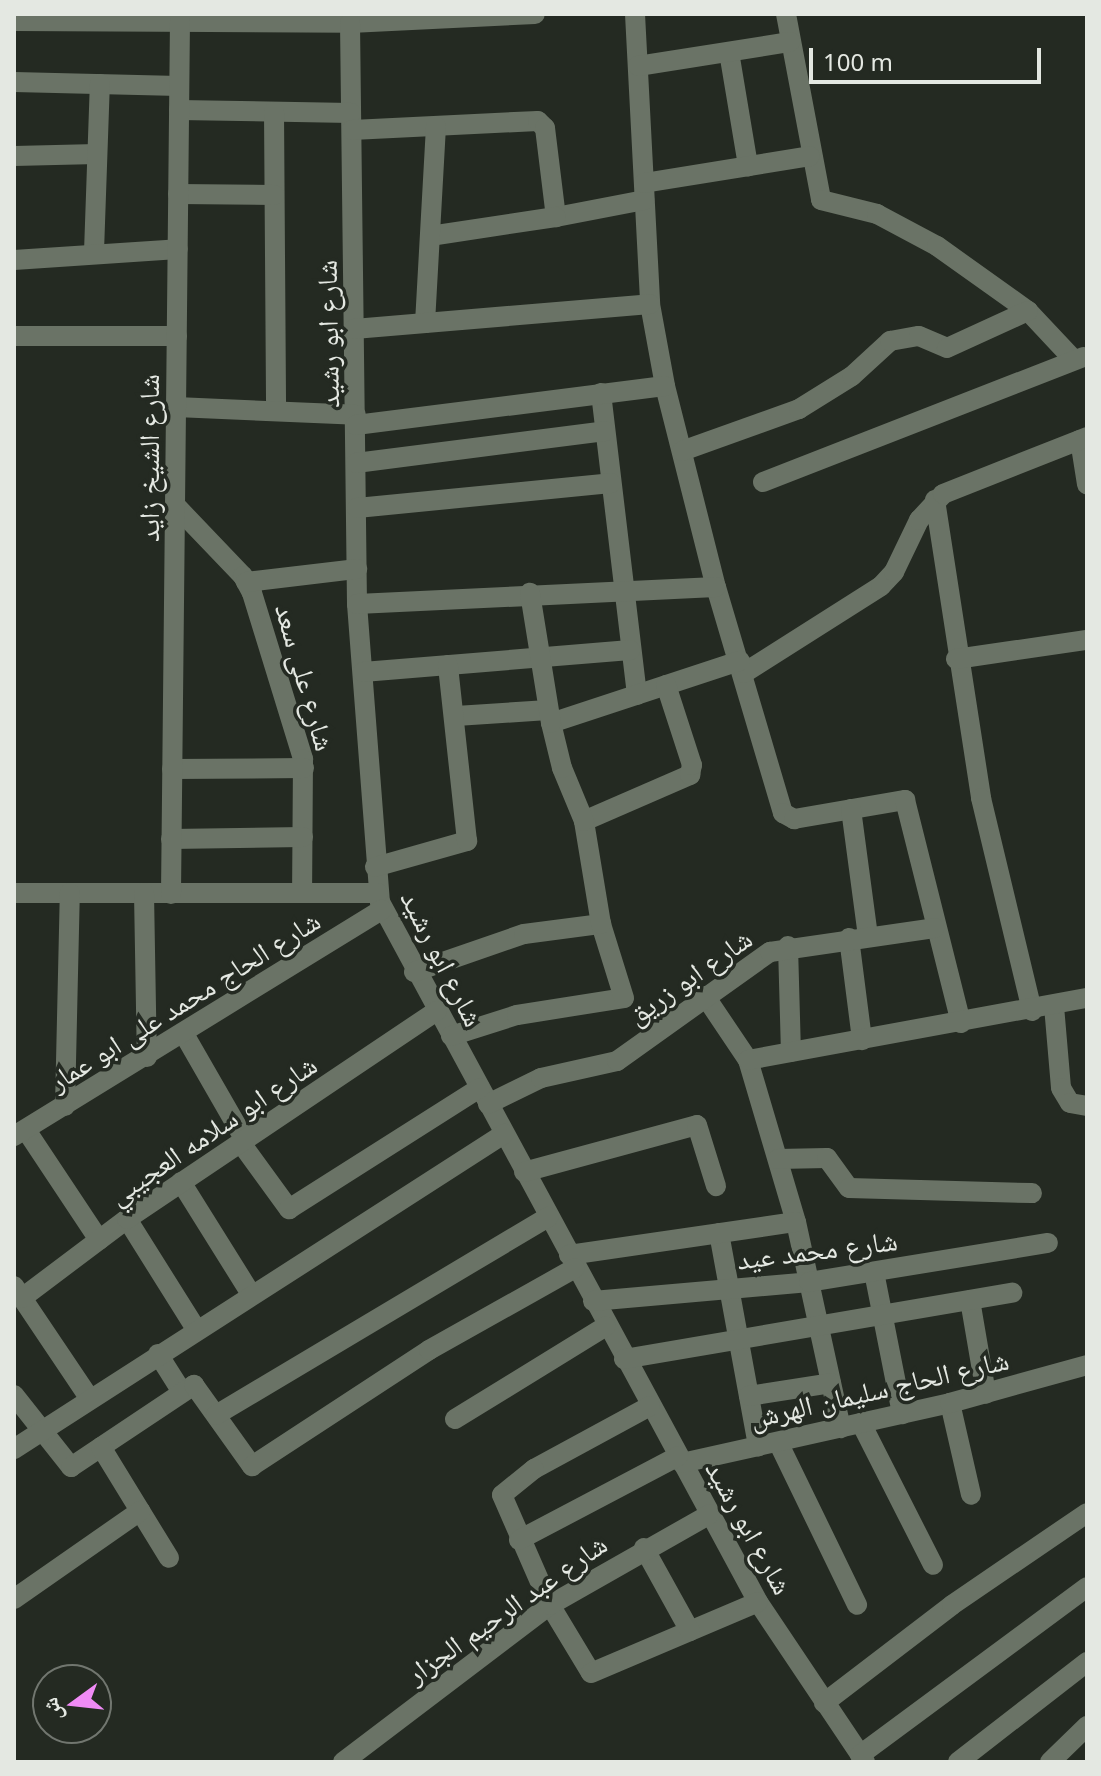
<!DOCTYPE html>
<meta charset="utf-8">
<style>
body{margin:0}
#map{position:relative;width:1101px;height:1776px;overflow:hidden;background:#242a22;font-family:"Noto Sans","Noto Naskh Arabic",sans-serif}
div>[style]{position:absolute}
.minor>*{height:20px;margin:-10px;padding:0 10px;transform-origin:10px;border-radius:10px;background:#6a7366}
span{translate:-50% -50%;white-space:nowrap;text-align:center;line-height:1.15;-webkit-text-stroke:7px #242a22;paint-order:stroke}
.street-label{font-size:28px;color:#e4e8e2}
.frame{position:absolute;inset:0;border:16px solid #e4e8e2;pointer-events:none}
.north{position:absolute;left:32px;top:1664px;width:80px;height:80px;box-sizing:border-box;background:#242a22;border:2px solid #71766f;border-radius:50%;rotate:255deg;font-size:22px;font-weight:700;line-height:32px;text-align:center;color:#e4e8e2}
.north::after{content:'';display:block;margin:auto;width:28px;height:36px;background:#f08bf6;clip-path:polygon(50% 0,100% 100%,50% 72%,0 100%)}
.scale{position:absolute;left:809px;top:48px;width:232px;height:36px;box-sizing:border-box;border:4px solid #e4e8e2;border-top:0;padding-left:10px;font-size:24px;line-height:28px;white-space:nowrap;color:#e4e8e2;-webkit-text-stroke:6px #242a22;paint-order:stroke}
</style>
<div id="map">
<div class="minor">
<i style="left:635px;top:14px;width:290px;rotate:87deg"></i>
<i style="left:650px;top:304px;width:83px;rotate:79.6deg"></i>
<i style="left:665px;top:386px;width:207px;rotate:75.8deg"></i>
<i style="left:716px;top:587px;width:236px;rotate:73.5deg"></i>
<i style="left:783px;top:813px;width:13px;rotate:29deg"></i>
<i style="left:794px;top:819px;width:113px;rotate:-9.7deg"></i>
<i style="left:905px;top:800px;width:230px;rotate:75.9deg"></i>
<i style="left:786px;top:14px;width:189px;rotate:79.3deg"></i>
<i style="left:821px;top:200px;width:58px;rotate:14deg"></i>
<i style="left:877px;top:214px;width:68px;rotate:28.1deg"></i>
<i style="left:937px;top:246px;width:112px;rotate:35.5deg"></i>
<i style="left:1028px;top:311px;width:67px;rotate:46.8deg"></i>
<i style="left:14px;top:21px;width:336px;rotate:0.3deg"></i>
<i style="left:350px;top:23px;width:185px;rotate:-2.8deg"></i>
<i style="left:350px;top:23px;width:581px;rotate:89.31deg"></i>
<i style="left:357px;top:604px;width:299px;rotate:85.6deg"></i>
<i style="left:380px;top:902px;width:796px;rotate:61.63deg"></i>
<i style="left:758px;top:1602px;width:192px;rotate:56.2deg"></i>
<i style="left:729px;top:52px;width:116px;rotate:80.5deg"></i>
<i style="left:638px;top:66px;width:154px;rotate:-9deg"></i>
<i style="left:14px;top:82px;width:165px;rotate:1.4deg"></i>
<i style="left:179px;top:110px;width:172px;rotate:1deg"></i>
<i style="left:274px;top:112px;width:299px;rotate:89.6deg"></i>
<i style="left:352px;top:130px;width:186px;rotate:-2.8deg"></i>
<i style="left:538px;top:121px;width:10px;rotate:45deg"></i>
<i style="left:545px;top:128px;width:90px;rotate:83deg"></i>
<i style="left:556px;top:217px;width:90px;rotate:-10.9deg"></i>
<i style="left:14px;top:156px;width:83px;rotate:-1.4deg"></i>
<i style="left:644px;top:183px;width:168px;rotate:-9.2deg"></i>
<i style="left:178px;top:194px;width:96px;rotate:0.6deg"></i>
<i style="left:430px;top:236px;width:127px;rotate:-8.6deg"></i>
<i style="left:94px;top:252px;width:168px;rotate:-88deg"></i>
<i style="left:14px;top:260px;width:164px;rotate:-3.8deg"></i>
<i style="left:425px;top:323px;width:197px;rotate:-86.8deg"></i>
<i style="left:354px;top:329px;width:297px;rotate:-4.8deg"></i>
<i style="left:14px;top:336px;width:163px"></i>
<i style="left:601px;top:393px;width:304px;rotate:83.2deg"></i>
<i style="left:176px;top:407px;width:180px;rotate:2.5deg"></i>
<i style="left:356px;top:425px;width:311px;rotate:-7.2deg"></i>
<i style="left:1080px;top:440px;width:45px;rotate:81deg"></i>
<i style="left:682px;top:451px;width:124px;rotate:-19.7deg"></i>
<i style="left:799px;top:409px;width:62px;rotate:-31.9deg"></i>
<i style="left:852px;top:376px;width:52px;rotate:-42.6deg"></i>
<i style="left:890px;top:341px;width:29px;rotate:-10deg"></i>
<i style="left:919px;top:336px;width:30px;rotate:23deg"></i>
<i style="left:947px;top:348px;width:89px;rotate:-24.6deg"></i>
<i style="left:356px;top:463px;width:251px;rotate:-7.3deg"></i>
<i style="left:763px;top:482px;width:344px;rotate:-21.3deg"></i>
<i style="left:935px;top:500px;width:302px;rotate:81.2deg"></i>
<i style="left:981px;top:798px;width:219px;rotate:76.5deg"></i>
<i style="left:176px;top:506px;width:97px;rotate:46.3deg"></i>
<i style="left:243px;top:576px;width:19px;rotate:62deg"></i>
<i style="left:252px;top:593px;width:174px;rotate:72.9deg"></i>
<i style="left:303px;top:759px;width:134px;rotate:90.4deg"></i>
<i style="left:357px;top:508px;width:255px;rotate:-5.6deg"></i>
<i style="left:246px;top:582px;width:112px;rotate:-6.7deg"></i>
<i style="left:357px;top:604px;width:359px;rotate:-2.7deg"></i>
<i style="left:956px;top:659px;width:132px;rotate:-8.3deg"></i>
<i style="left:363px;top:672px;width:268px;rotate:-4.7deg"></i>
<i style="left:744px;top:673px;width:162px;rotate:-32.4deg"></i>
<i style="left:881px;top:586px;width:19px;rotate:-47deg"></i>
<i style="left:894px;top:572px;width:58px;rotate:-64.3deg"></i>
<i style="left:919px;top:520px;width:35px;rotate:-47deg"></i>
<i style="left:943px;top:494px;width:155px;rotate:-21.6deg"></i>
<i style="left:456px;top:716px;width:92px;rotate:-3.7deg"></i>
<i style="left:551px;top:723px;width:199px;rotate:-18.2deg"></i>
<i style="left:172px;top:769px;width:132px;rotate:-0.4deg"></i>
<i style="left:851px;top:809px;width:128px;rotate:82.4deg"></i>
<i style="left:584px;top:821px;width:116px;rotate:-23.5deg"></i>
<i style="left:690px;top:775px;width:10px;rotate:-79deg"></i>
<i style="left:692px;top:765px;width:84px;rotate:-108deg"></i>
<i style="left:171px;top:839px;width:132px;rotate:-0.9deg"></i>
<i style="left:375px;top:867px;width:96px;rotate:-15.8deg"></i>
<i style="left:467px;top:841px;width:177px;rotate:-96.2deg"></i>
<i style="left:14px;top:893px;width:364px"></i>
<i style="left:144px;top:893px;width:164px;rotate:89deg"></i>
<i style="left:171px;top:894px;width:872px;rotate:-89.41deg"></i>
<i style="left:849px;top:938px;width:103px;rotate:82.7deg"></i>
<i style="left:788px;top:946px;width:106px;rotate:88.4deg"></i>
<i style="left:414px;top:972px;width:116px;rotate:-19.1deg"></i>
<i style="left:524px;top:934px;width:78px;rotate:-7.4deg"></i>
<i style="left:705px;top:996px;width:77px;rotate:56.1deg"></i>
<i style="left:748px;top:1060px;width:169px;rotate:73.5deg"></i>
<i style="left:796px;top:1222px;width:211px;rotate:77.7deg"></i>
<i style="left:1054px;top:1006px;width:82px;rotate:85.1deg"></i>
<i style="left:1061px;top:1088px;width:17px;rotate:59deg"></i>
<i style="left:1070px;top:1103px;width:17px;rotate:10deg"></i>
<i style="left:184px;top:1034px;width:122px;rotate:60.1deg"></i>
<i style="left:451px;top:1036px;width:69px;rotate:-17.7deg"></i>
<i style="left:517px;top:1015px;width:108px;rotate:-9deg"></i>
<i style="left:624px;top:998px;width:77px;rotate:-107.3deg"></i>
<i style="left:601px;top:924px;width:104px;rotate:-99.4deg"></i>
<i style="left:584px;top:821px;width:57px;rotate:-112.5deg"></i>
<i style="left:562px;top:768px;width:46px;rotate:-103.7deg"></i>
<i style="left:551px;top:723px;width:132px;rotate:-99.2deg"></i>
<i style="left:748px;top:1060px;width:345px;rotate:-10.4deg"></i>
<i style="left:488px;top:1104px;width:59px;rotate:-26.1deg"></i>
<i style="left:541px;top:1078px;width:78px;rotate:-12.6deg"></i>
<i style="left:617px;top:1061px;width:188px;rotate:-35.5deg"></i>
<i style="left:770px;top:952px;width:166px;rotate:-8.3deg"></i>
<i style="left:65px;top:1106px;width:213px;rotate:-88.7deg"></i>
<i style="left:26px;top:1130px;width:132px;rotate:56.4deg"></i>
<i style="left:14px;top:1136px;width:432px;rotate:-31.6deg"></i>
<i style="left:241px;top:1143px;width:82px;rotate:54deg"></i>
<i style="left:289px;top:1209px;width:226px;rotate:-32.4deg"></i>
<i style="left:778px;top:1159px;width:49px;rotate:-1.2deg"></i>
<i style="left:827px;top:1158px;width:37px;rotate:54deg"></i>
<i style="left:849px;top:1188px;width:183px;rotate:1.6deg"></i>
<i style="left:524px;top:1172px;width:179px;rotate:-15.2deg"></i>
<i style="left:697px;top:1125px;width:64px;rotate:72.7deg"></i>
<i style="left:181px;top:1182px;width:132px;rotate:58deg"></i>
<i style="left:127px;top:1219px;width:130px;rotate:57.9deg"></i>
<i style="left:719px;top:1233px;width:217px;rotate:79.6deg"></i>
<i style="left:569px;top:1255px;width:229px;rotate:-8.3deg"></i>
<i style="left:874px;top:1272px;width:145px;rotate:78.8deg"></i>
<i style="left:14px;top:1286px;width:136px;rotate:56.1deg"></i>
<i style="left:22px;top:1298px;width:131px;rotate:-37deg"></i>
<i style="left:127px;top:1219px;width:373px;rotate:-33.9deg"></i>
<i style="left:970px;top:1300px;width:95px;rotate:80.3deg"></i>
<i style="left:593px;top:1301px;width:217px;rotate:-5deg"></i>
<i style="left:809px;top:1282px;width:242px;rotate:-9.3deg"></i>
<i style="left:158px;top:1354px;width:45px;rotate:57.7deg"></i>
<i style="left:624px;top:1359px;width:394px;rotate:-9.7deg"></i>
<i style="left:14px;top:1395px;width:92px;rotate:51.6deg"></i>
<i style="left:71px;top:1467px;width:148px;rotate:-33.7deg"></i>
<i style="left:194px;top:1385px;width:100px;rotate:54.4deg"></i>
<i style="left:252px;top:1466px;width:212px;rotate:-33.2deg"></i>
<i style="left:429px;top:1350px;width:167px;rotate:-29.3deg"></i>
<i style="left:749px;top:1396px;width:83px;rotate:-9deg"></i>
<i style="left:950px;top:1403px;width:94px;rotate:77.1deg"></i>
<i style="left:650px;top:1406px;width:132px;rotate:151.5deg"></i>
<i style="left:534px;top:1469px;width:41px;rotate:140.9deg"></i>
<i style="left:502px;top:1495px;width:120px;rotate:66.4deg"></i>
<i style="left:550px;top:1605px;width:79px;rotate:58.9deg"></i>
<i style="left:591px;top:1673px;width:181px;rotate:-23deg"></i>
<i style="left:216px;top:1415px;width:387px;rotate:-30.8deg"></i>
<i style="left:455px;top:1419px;width:177px;rotate:-31.6deg"></i>
<i style="left:861px;top:1423px;width:159px;rotate:63.1deg"></i>
<i style="left:778px;top:1442px;width:181px;rotate:64.1deg"></i>
<i style="left:101px;top:1447px;width:130px;rotate:58.5deg"></i>
<i style="left:14px;top:1449px;width:583px;rotate:-32.74deg"></i>
<i style="left:682px;top:1463px;width:275px;rotate:-12.6deg"></i>
<i style="left:950px;top:1403px;width:142px;rotate:-15.5deg"></i>
<i style="left:519px;top:1540px;width:180px;rotate:-27.8deg"></i>
<i style="left:644px;top:1548px;width:95px;rotate:61deg"></i>
<i style="left:14px;top:1599px;width:154px;rotate:-34.9deg"></i>
<i style="left:824px;top:1703px;width:161px;rotate:-37.4deg"></i>
<i style="left:952px;top:1605px;width:163px;rotate:-34.3deg"></i>
<i style="left:860px;top:1755px;width:282px;rotate:-36.5deg"></i>
<i style="left:343px;top:1762px;width:260px;rotate:-37.2deg"></i>
<i style="left:550px;top:1605px;width:184px;rotate:-29.6deg"></i>
<i style="left:958px;top:1762px;width:163px;rotate:-37.8deg"></i>
<i style="left:1050px;top:1762px;width:52px;rotate:-44.2deg"></i>
</div>
<div class="street-label">
<span style="left:327px;top:334px;rotate:-91deg">شارع ابو رشيد</span>
<span style="left:148px;top:458px;rotate:-90deg">شارع الشيخ زايد</span>
<span style="left:306px;top:677px;rotate:74deg">شارع على سعد</span>
<span style="left:443px;top:958px;rotate:63deg">شارع ابو رشيد</span>
<span style="left:689px;top:976px;rotate:-35deg">شارع ابو زريق</span>
<span style="left:184px;top:1000px;rotate:-32deg">شارع الحاج محمد على ابو عمار</span>
<span style="left:212px;top:1129px;rotate:-34deg">شارع ابو سلامه العجيبي</span>
<span style="left:817px;top:1249px;rotate:-7deg">شارع محمد عيد</span>
<span style="left:879px;top:1388px;rotate:-13deg">شارع الحاج سليمان الهرش</span>
<span style="left:750px;top:1527px;rotate:61deg">شارع ابو رشيد</span>
<span style="left:506px;top:1608px;rotate:-35deg">شارع عبد الرحيم الجزار</span>
</div>
<div class="frame"></div>
<div class="north">ش</div>
<div class="scale">100 m</div>
</div>
